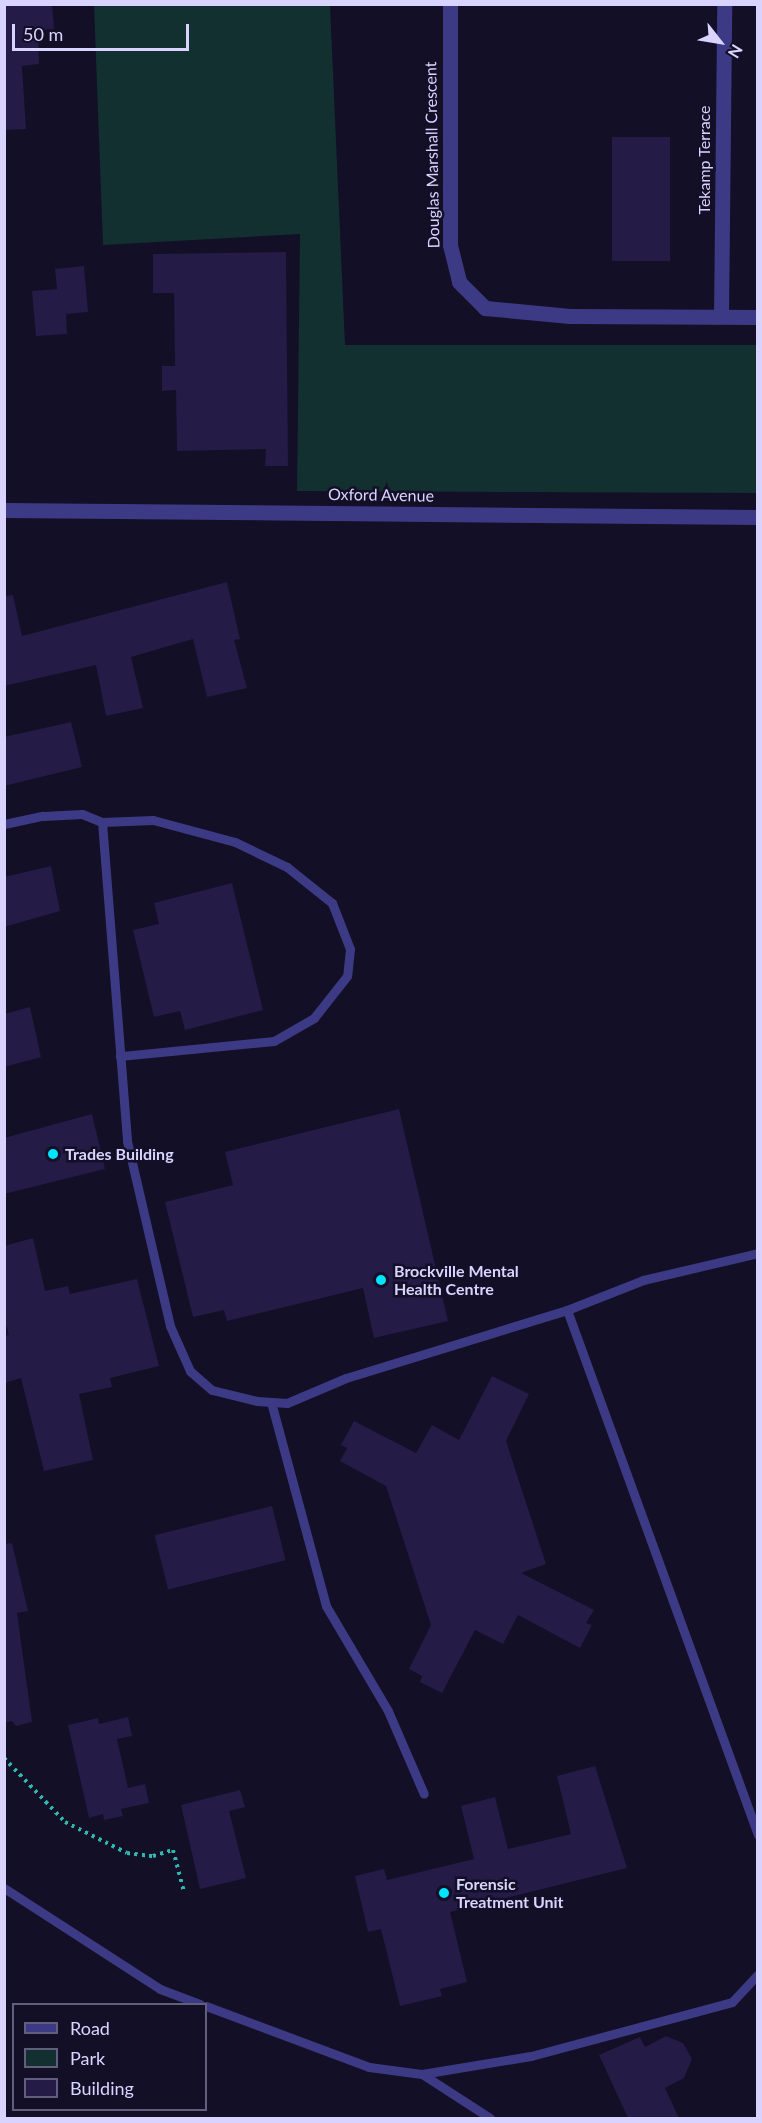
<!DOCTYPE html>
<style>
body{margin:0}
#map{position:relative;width:762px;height:2123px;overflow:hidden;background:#130f26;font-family:Lato,sans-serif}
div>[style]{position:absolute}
.green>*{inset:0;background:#12302f}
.building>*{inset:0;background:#241b47;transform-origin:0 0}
.path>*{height:4px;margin-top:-2px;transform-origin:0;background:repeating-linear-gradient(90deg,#2fb8b0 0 3px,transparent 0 7.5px)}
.service>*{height:9px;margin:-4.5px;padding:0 4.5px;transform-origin:4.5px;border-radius:4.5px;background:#3d3a85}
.minor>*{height:15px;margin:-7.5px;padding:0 7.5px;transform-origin:7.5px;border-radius:7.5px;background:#3d3a85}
.tertiary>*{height:15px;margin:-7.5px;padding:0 7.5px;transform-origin:7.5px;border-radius:7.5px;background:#3d3a85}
.dots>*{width:16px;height:16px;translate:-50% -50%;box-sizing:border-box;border:3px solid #130f26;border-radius:50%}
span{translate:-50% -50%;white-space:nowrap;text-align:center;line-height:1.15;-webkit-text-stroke:5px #130f26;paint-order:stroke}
.street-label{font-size:16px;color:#d9d4ff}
.poi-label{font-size:16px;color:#d9d4ff;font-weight:700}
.left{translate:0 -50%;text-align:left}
.frame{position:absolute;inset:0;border:6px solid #d9d4ff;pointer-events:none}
.legend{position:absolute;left:12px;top:2003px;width:195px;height:108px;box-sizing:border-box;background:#130f26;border:2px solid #625e7d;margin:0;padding:8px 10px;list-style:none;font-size:18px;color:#d9d4ff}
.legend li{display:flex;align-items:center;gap:12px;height:30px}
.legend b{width:30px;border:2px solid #625e7d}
.north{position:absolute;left:690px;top:12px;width:60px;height:60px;-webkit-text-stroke:4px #130f26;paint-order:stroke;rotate:121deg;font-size:16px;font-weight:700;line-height:24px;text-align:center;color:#d9d4ff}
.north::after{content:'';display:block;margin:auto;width:21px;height:27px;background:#d9d4ff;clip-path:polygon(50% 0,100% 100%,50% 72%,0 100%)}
.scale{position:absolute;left:12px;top:24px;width:177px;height:27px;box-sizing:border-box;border:3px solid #d9d4ff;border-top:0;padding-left:8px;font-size:18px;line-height:21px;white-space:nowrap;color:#d9d4ff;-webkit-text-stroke:4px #130f26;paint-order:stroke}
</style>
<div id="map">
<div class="green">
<i style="clip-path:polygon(94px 5px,330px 5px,345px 345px,757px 345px,757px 493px,297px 491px,300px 234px,103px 245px)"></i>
</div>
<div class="building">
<i style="clip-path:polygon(4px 4px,52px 4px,54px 29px,38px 30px,39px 64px,22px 66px,26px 129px,4px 130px)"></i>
<i style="left:612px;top:137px;width:58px;height:124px"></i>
<i style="clip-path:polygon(286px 252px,288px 466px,265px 466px,266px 449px,177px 451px,176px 390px,162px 391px,162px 366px,175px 366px,174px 293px,153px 293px,153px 254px)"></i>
<i style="clip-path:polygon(84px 266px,88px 312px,66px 314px,67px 334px,36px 336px,32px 291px,57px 289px,55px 269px)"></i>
<i style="clip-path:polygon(227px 582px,240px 639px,234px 640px,247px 688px,207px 697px,193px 639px,131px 657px,143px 708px,106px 716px,96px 665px,4px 686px,4px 596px,13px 595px,22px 636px)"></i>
<i style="clip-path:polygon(71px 722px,82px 767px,4px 786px,4px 737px)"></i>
<i style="clip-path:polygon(51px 866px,60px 911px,4px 927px,4px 877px)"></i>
<i style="clip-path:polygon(232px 883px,263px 1010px,185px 1030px,180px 1011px,154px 1017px,133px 930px,159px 924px,154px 903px)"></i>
<i style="clip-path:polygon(30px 1007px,41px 1057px,4px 1067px,4px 1014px)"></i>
<i style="clip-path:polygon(399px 1109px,448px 1321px,374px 1338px,363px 1288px,227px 1321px,224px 1310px,193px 1317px,165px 1202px,233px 1185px,225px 1152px)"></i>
<i style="clip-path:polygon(92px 1114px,105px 1169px,4px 1194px,4px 1138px)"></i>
<i style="clip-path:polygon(33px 1238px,45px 1291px,68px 1286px,70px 1294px,137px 1279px,159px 1366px,110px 1378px,112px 1387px,79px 1394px,93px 1460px,44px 1471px,21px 1378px,4px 1383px,4px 1336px,9px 1335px,4px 1318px,4px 1246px)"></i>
<i style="clip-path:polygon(492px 1376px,529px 1394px,506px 1441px,546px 1564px,521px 1573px,594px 1610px,586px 1623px,592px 1625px,580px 1648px,518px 1615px,503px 1644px,475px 1630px,442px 1693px,420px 1682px,422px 1676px,409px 1669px,431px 1625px,386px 1486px,340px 1461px,347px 1448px,341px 1445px,354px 1421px,416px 1453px,432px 1425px,459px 1440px)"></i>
<i style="left:272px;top:1506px;width:56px;height:121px;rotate:76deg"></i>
<i style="clip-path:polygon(12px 1543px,28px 1611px,17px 1613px,32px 1722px,16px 1726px,12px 1721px,4px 1723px,4px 1544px)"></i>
<i style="clip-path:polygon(128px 1717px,132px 1736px,117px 1739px,128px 1788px,145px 1784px,149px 1803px,121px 1809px,123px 1816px,104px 1820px,103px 1814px,89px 1818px,68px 1725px,98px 1718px,99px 1724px)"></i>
<i style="clip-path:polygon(595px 1766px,627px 1868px,450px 1912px,467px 1982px,440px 1989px,442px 1996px,400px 2006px,381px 1929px,368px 1932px,355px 1876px,384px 1869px,387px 1880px,474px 1859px,461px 1806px,495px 1797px,508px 1849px,571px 1834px,557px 1776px)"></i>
<i style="clip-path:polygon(240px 1790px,245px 1807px,229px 1811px,246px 1878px,200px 1889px,181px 1805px)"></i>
<i style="clip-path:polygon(666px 2036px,683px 2043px,692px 2059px,684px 2078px,665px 2088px,679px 2118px,628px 2118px,599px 2055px,640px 2037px,645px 2047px)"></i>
</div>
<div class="path">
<i style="left:4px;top:1758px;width:88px;rotate:46.4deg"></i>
<i style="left:65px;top:1822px;width:69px;rotate:26.6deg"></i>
<i style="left:127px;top:1853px;width:26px;rotate:7deg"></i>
<i style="left:153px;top:1856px;width:21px;rotate:-17deg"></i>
<i style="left:173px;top:1850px;width:43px;rotate:75.3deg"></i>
</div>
<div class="service">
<i style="left:102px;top:822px;width:51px;rotate:-2.2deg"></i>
<i style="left:153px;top:820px;width:85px;rotate:15deg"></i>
<i style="left:235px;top:842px;width:58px;rotate:25.7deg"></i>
<i style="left:287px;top:867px;width:58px;rotate:38.7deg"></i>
<i style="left:332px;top:903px;width:49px;rotate:68.6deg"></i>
<i style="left:350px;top:949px;width:27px;rotate:96deg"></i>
<i style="left:347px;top:976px;width:53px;rotate:128.2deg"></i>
<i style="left:314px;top:1018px;width:46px;rotate:150.1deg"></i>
<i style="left:274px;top:1041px;width:155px;rotate:174.4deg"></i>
<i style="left:4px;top:824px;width:40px;rotate:-12deg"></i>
<i style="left:43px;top:816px;width:39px;rotate:-3deg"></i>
<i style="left:82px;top:814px;width:22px;rotate:22deg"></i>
<i style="left:102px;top:822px;width:320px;rotate:85.5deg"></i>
<i style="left:127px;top:1141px;width:190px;rotate:76.9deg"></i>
<i style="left:170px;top:1326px;width:49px;rotate:66deg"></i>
<i style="left:190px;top:1371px;width:29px;rotate:41deg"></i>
<i style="left:212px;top:1390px;width:46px;rotate:13.7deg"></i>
<i style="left:257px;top:1401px;width:30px;rotate:4deg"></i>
<i style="left:287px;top:1403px;width:64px;rotate:-23deg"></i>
<i style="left:346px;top:1378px;width:231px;rotate:-17.1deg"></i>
<i style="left:567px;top:1310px;width:82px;rotate:-21.5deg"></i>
<i style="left:643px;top:1280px;width:118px;rotate:-13.2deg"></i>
<i style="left:567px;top:1310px;width:559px;rotate:70.01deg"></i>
<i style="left:271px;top:1402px;width:211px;rotate:74.9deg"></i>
<i style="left:326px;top:1606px;width:122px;rotate:59.4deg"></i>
<i style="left:388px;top:1711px;width:90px;rotate:66.6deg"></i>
<i style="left:4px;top:1888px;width:186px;rotate:32.9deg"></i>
<i style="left:160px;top:1989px;width:43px;rotate:20.6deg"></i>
<i style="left:206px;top:2006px;width:174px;rotate:20.5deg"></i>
<i style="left:369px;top:2067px;width:53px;rotate:7.5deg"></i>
<i style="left:422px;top:2074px;width:110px;rotate:-9.4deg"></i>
<i style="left:531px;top:2056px;width:208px;rotate:-15deg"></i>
<i style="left:732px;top:2002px;width:38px;rotate:-47deg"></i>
<i style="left:422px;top:2074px;width:81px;rotate:32.9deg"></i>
</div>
<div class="minor">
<i style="left:450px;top:4px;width:241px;rotate:90deg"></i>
<i style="left:450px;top:245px;width:38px;rotate:76deg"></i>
<i style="left:459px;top:282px;width:37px;rotate:45deg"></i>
<i style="left:485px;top:308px;width:85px;rotate:5.4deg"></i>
<i style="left:570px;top:316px;width:188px;rotate:0.3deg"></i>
<i style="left:721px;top:316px;width:312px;rotate:-89.4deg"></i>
</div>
<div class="tertiary">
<i style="left:4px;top:510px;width:754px;rotate:0.53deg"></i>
</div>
<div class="dots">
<i style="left:53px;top:1154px;background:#00e5ff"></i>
<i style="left:381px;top:1280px;background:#00e5ff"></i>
<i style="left:444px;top:1893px;background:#00e5ff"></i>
</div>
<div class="street-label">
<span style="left:432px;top:155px;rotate:-91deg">Douglas Marshall Crescent</span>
<span style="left:704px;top:160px;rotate:-90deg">Tekamp Terrace</span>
<span style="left:381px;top:495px;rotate:1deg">Oxford Avenue</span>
</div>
<div class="poi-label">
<span class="left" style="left:65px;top:1154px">Trades Building</span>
<span class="left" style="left:394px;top:1280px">Brockville Mental<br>Health Centre</span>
<span class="left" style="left:456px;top:1893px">Forensic<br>Treatment Unit</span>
</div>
<div class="frame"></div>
<ul class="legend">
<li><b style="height:8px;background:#3d3a85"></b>Road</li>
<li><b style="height:16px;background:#12302f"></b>Park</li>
<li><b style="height:16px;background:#241b47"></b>Building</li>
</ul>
<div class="north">N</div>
<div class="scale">50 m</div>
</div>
